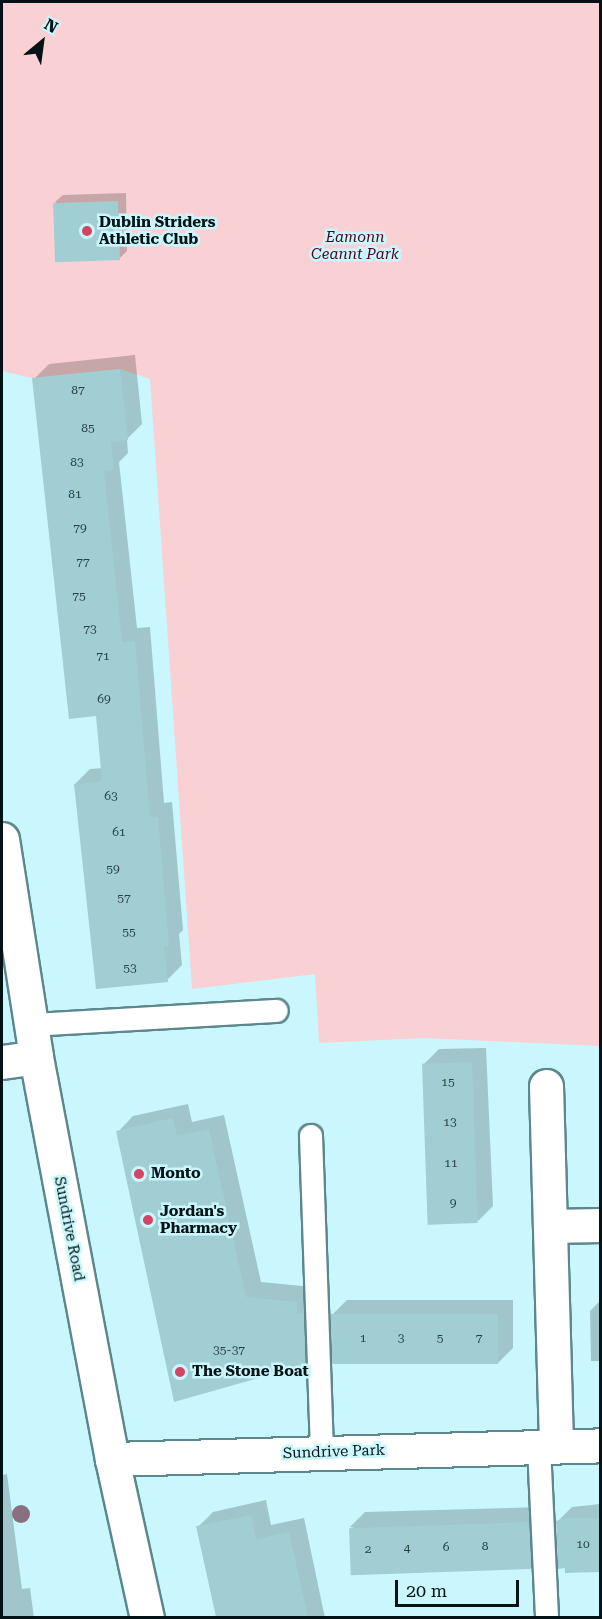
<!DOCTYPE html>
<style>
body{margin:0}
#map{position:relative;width:602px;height:1619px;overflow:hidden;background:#c9f7fd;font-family:"Roboto Serif",serif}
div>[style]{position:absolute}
.green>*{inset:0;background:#f9d0d3}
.shadow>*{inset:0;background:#0003}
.building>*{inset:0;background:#a1ced3;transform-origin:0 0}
.roads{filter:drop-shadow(2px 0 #5c878c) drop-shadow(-2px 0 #5c878c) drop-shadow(0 2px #5c878c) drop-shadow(0 -2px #5c878c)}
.service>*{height:22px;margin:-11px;padding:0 11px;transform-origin:11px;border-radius:11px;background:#fff}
.minor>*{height:33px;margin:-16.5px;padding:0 16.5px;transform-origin:16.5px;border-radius:16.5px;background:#fff}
.tertiary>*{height:33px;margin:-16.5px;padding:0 16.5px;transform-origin:16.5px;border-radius:16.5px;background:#fff}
.trees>*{width:18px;height:18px;margin:-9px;border-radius:50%;background:#896f80}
.dots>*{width:16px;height:16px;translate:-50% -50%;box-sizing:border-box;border:3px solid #c9f7fd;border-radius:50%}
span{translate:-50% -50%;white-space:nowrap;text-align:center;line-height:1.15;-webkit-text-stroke:5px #c9f7fd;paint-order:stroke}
.number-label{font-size:12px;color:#2a4244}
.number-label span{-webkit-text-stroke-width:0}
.poi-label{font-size:15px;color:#031315;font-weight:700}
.left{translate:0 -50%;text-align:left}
.park-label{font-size:15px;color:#550019;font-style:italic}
.street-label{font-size:15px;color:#031315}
.frame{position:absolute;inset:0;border:3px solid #031315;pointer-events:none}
.north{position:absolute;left:12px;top:12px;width:60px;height:60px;-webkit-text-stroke:4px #c9f7fd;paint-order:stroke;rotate:29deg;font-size:16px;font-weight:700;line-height:24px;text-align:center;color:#031315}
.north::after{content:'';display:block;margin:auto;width:21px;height:27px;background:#031315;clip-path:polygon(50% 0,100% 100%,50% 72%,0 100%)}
.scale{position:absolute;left:395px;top:1580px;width:124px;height:27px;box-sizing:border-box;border:3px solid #031315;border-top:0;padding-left:8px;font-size:18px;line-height:21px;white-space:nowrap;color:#031315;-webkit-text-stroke:4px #c9f7fd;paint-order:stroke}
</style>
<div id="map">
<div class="green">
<i style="clip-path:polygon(2px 2px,600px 2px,600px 1046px,425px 1038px,319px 1043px,315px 974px,192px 989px,150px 379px,120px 369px,32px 378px,2px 371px)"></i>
</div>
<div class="shadow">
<i style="clip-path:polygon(126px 193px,127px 251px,119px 259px,55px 202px,63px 195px)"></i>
<i style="clip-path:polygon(135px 355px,142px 424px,127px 439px,128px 453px,119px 462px,137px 628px,150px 627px,164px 803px,172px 802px,183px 930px,179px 934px,182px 965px,167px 980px,75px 784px,90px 769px,103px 768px,98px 714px,34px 379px,49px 364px)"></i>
<i style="clip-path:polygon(486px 1048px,493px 1206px,478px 1221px,424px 1064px,439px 1049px)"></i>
<i style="clip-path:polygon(188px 1104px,192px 1122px,224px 1115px,261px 1282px,312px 1287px,320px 1348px,305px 1364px,175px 1400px,118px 1132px,133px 1116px)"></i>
<i style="clip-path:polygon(347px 1300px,513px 1300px,513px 1348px,498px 1363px,332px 1315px)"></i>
<i style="clip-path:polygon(600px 1301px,600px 1361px,591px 1361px,590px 1311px)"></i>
<i style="clip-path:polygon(2px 1460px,3px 1475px,7px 1474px,22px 1589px,30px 1588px,34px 1618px,2px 1618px)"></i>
<i style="clip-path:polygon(266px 1500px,271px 1525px,304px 1518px,325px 1618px,218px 1618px,198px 1527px,213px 1512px)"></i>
<i style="clip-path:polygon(600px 1504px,600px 1570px,567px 1571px,558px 1521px,572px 1507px)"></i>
<i style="clip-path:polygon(544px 1507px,546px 1553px,531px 1568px,350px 1527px,365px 1512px)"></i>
</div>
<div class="building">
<i style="left:118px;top:201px;width:59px;height:65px;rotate:88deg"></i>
<i style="clip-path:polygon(120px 369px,128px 440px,111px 442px,114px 470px,104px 471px,122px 642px,135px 641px,150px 817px,158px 817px,169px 946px,164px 947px,168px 982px,96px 989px,74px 784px,102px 781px,96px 716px,69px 719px,32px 378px)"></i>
<i style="left:472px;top:1062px;width:161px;height:50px;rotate:88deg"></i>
<i style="clip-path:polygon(173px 1118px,177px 1136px,209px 1129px,246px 1297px,297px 1302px,297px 1314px,304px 1314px,305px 1365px,174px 1402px,116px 1131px)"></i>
<i style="left:498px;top:1314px;width:50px;height:167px;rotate:90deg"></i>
<i style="clip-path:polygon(251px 1515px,256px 1539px,289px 1532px,308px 1617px,216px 1617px,196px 1526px)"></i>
<i style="clip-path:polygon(564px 1518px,600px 1518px,600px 1572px,565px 1573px,565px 1568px,558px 1569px,556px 1521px)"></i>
<i style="left:529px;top:1522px;width:47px;height:180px;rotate:88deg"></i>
</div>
<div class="roads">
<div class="service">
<i style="left:32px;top:1025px;width:245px;rotate:-3.3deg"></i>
<i style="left:311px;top:1136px;width:317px;rotate:88deg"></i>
<i style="left:539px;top:1447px;width:171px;rotate:87.3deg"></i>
</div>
<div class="minor">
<i style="left:2px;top:1062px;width:34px;rotate:-8deg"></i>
<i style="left:546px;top:1086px;width:360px;rotate:88.4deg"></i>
<i style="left:550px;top:1226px;width:50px;rotate:-1.1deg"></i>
<i style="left:112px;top:1459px;width:488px;rotate:-1.6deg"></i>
</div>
<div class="tertiary">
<i style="left:2px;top:839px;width:221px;rotate:81.1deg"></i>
<i style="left:36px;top:1057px;width:409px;rotate:79.3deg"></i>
<i style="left:112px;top:1459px;width:163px;rotate:77.6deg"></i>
</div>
</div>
<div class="trees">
<i style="left:21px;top:1514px"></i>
</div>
<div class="dots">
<i style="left:87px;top:231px;background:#d54462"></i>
<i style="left:139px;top:1174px;background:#d54462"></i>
<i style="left:148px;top:1220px;background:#d54462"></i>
<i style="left:180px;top:1372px;background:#d54462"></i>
</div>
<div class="number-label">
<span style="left:78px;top:391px">87</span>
<span style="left:88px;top:429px">85</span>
<span style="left:77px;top:463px">83</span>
<span style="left:75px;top:495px">81</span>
<span style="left:80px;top:529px">79</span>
<span style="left:83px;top:563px">77</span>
<span style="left:79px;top:597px">75</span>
<span style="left:90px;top:630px">73</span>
<span style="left:103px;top:657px">71</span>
<span style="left:104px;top:700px">69</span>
<span style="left:111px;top:797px">63</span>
<span style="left:119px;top:833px">61</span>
<span style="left:113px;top:870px">59</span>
<span style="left:124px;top:899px">57</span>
<span style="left:129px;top:933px">55</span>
<span style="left:130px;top:969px">53</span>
<span style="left:448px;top:1083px">15</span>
<span style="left:450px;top:1123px">13</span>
<span style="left:451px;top:1164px">11</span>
<span style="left:453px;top:1204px">9</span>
<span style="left:363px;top:1339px">1</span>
<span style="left:401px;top:1339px">3</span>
<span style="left:440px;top:1339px">5</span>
<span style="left:479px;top:1339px">7</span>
<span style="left:229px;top:1351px">35-37</span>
<span style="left:583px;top:1545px">10</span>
<span style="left:485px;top:1547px">8</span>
<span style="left:446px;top:1548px">6</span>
<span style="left:407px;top:1549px">4</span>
<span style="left:368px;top:1550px">2</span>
</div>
<div class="poi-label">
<span class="left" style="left:99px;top:231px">Dublin Striders<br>Athletic Club</span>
<span class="left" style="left:151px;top:1174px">Monto</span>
<span class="left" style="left:160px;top:1220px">Jordan's<br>Pharmacy</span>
<span class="left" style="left:192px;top:1372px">The Stone Boat</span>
</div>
<div class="park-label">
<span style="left:355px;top:246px">Eamonn<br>Ceannt Park</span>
</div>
<div class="street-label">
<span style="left:69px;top:1229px;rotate:79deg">Sundrive Road</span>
<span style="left:334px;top:1452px;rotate:-2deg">Sundrive Park</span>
</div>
<div class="frame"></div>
<div class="north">N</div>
<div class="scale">20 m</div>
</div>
